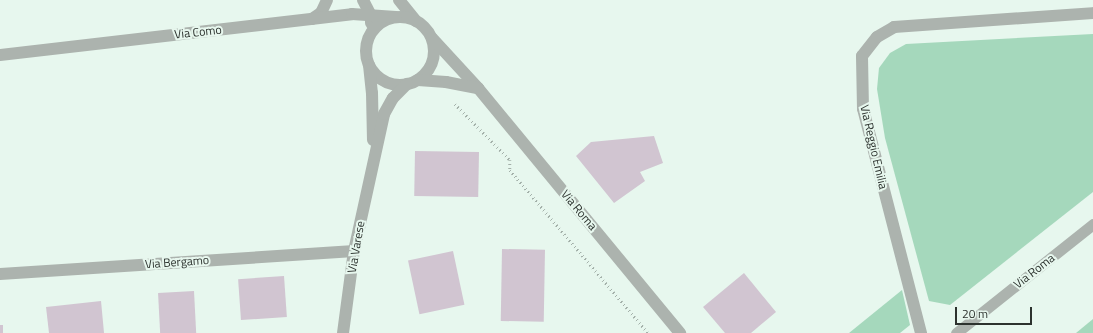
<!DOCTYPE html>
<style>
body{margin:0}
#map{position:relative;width:1093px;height:333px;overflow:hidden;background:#e7f7ee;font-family:"Titillium Web",sans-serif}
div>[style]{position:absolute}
.green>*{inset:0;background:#a5d8bc}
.building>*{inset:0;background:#d1c5d1;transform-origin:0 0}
.path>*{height:2.5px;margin-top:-1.25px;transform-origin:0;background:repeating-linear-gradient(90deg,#a3b0a9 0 1px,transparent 0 4px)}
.lane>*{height:11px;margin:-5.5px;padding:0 5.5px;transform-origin:5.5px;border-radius:5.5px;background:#acb3ae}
.street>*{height:12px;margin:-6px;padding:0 6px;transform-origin:6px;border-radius:6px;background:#acb3ae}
.street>.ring{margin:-6px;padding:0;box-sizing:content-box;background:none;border:12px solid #acb3ae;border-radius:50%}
span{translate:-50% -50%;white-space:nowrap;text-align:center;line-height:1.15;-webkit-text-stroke:4px #e7f7ee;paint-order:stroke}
.street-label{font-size:12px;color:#2c322e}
.scale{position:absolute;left:955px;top:307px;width:77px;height:18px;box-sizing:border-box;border:2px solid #2c322e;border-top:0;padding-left:5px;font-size:12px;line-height:14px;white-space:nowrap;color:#2c322e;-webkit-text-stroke:3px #e7f7ee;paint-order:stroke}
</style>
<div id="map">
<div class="green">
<i style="clip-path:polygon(1093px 34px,1093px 192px,950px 305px,929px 301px,885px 138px,877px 89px,879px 68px,890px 53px,906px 44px)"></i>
<i style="clip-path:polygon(902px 290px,910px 325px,900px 333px,849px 333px)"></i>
<i style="clip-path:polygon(1093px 319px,1093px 333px,1076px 333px)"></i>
</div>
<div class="building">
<i style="clip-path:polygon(654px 136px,663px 163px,640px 172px,645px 181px,614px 203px,576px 156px,591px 142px)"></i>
<i style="left:415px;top:151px;width:64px;height:45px;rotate:1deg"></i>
<i style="left:502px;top:249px;width:43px;height:72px;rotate:1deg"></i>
<i style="left:453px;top:251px;width:55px;height:46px;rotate:78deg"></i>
<i style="clip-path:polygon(744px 273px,776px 312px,751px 333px,725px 333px,703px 307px)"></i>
<i style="left:284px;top:276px;width:41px;height:46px;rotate:86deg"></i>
<i style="left:194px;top:291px;width:42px;height:36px;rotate:87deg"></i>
<i style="clip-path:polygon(101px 301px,104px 333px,49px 333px,46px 307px)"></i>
<i style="left:0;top:325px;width:3px;height:8px"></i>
</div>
<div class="path">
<i style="left:455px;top:104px;width:78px;rotate:45.5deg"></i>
<i style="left:510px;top:160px;width:10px;rotate:90deg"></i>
<i style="left:510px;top:170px;width:214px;rotate:49.7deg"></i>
</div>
<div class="lane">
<i style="left:956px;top:333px;width:175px;rotate:-38.5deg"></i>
</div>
<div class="street">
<i style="left:363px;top:0;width:18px;rotate:63deg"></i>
<i style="left:371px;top:16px;width:7px;rotate:90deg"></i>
<i style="left:399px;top:0;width:27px;rotate:51deg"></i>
<i class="ring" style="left:366px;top:17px;width:56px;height:56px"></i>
<i style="left:312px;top:19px;width:11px;rotate:-34deg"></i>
<i style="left:321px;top:13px;width:14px;rotate:-65deg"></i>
<i style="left:432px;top:38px;width:68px;rotate:47.4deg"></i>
<i style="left:478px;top:88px;width:318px;rotate:50.5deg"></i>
<i style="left:0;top:55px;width:354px;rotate:-6.6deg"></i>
<i style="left:352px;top:14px;width:44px;rotate:3.9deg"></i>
<i style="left:369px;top:65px;width:28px;rotate:84deg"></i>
<i style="left:372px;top:93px;width:47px;rotate:88.8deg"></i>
<i style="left:418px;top:80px;width:28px;rotate:4deg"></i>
<i style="left:446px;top:82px;width:33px;rotate:11deg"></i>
<i style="left:0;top:274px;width:355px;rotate:-3.7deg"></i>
<i style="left:343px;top:333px;width:83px;rotate:-82.4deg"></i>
<i style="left:354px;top:251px;width:140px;rotate:-77.6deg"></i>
<i style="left:384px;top:114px;width:18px;rotate:-61deg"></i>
<i style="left:393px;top:98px;width:20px;rotate:-45deg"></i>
<i style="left:921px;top:333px;width:231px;rotate:-104.5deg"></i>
<i style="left:863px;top:109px;width:53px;rotate:-91.1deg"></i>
<i style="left:862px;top:56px;width:24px;rotate:-52deg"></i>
<i style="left:877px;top:37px;width:20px;rotate:-30deg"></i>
<i style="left:894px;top:27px;width:199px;rotate:-4deg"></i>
</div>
<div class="street-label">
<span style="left:198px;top:32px;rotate:-6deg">Via Como</span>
<span style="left:874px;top:147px;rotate:77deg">Via Reggio Emilia</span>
<span style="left:579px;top:210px;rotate:50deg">Via Roma</span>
<span style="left:356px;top:247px;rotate:-80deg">Via Varese</span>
<span style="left:177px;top:262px;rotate:-4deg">Via Bergamo</span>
<span style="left:1034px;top:271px;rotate:-38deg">Via Roma</span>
</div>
<div class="scale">20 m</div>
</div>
